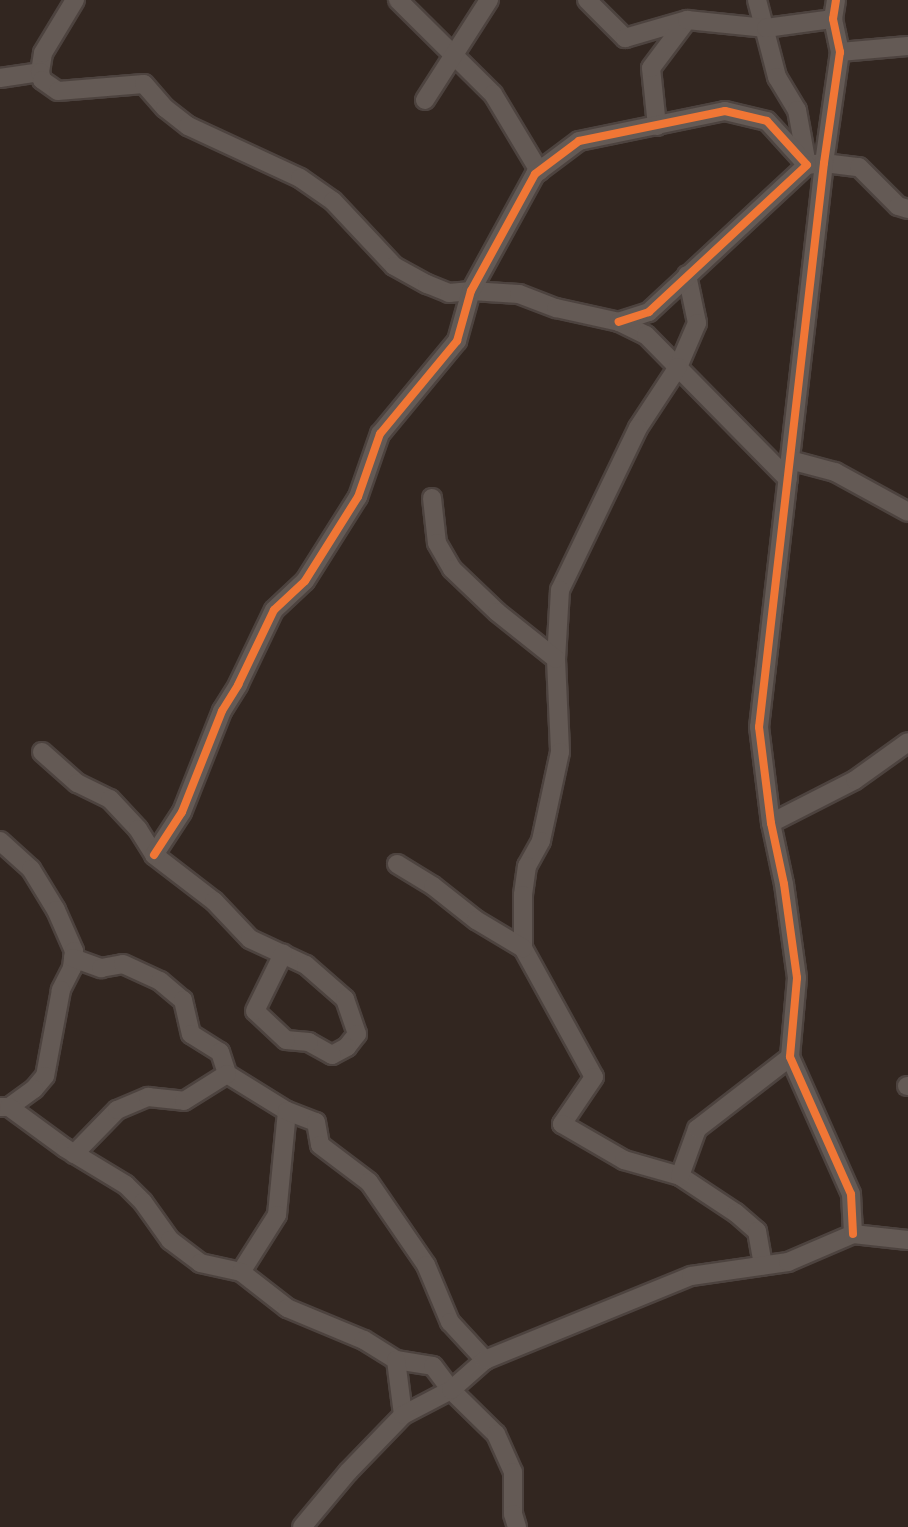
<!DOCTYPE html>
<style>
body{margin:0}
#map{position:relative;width:908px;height:1527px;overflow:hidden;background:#322620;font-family:Inter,sans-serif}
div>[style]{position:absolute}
.roads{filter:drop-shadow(2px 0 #4d433f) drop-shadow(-2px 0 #4d433f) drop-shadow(0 2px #4d433f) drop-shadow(0 -2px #4d433f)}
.minor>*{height:18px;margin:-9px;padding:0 9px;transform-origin:9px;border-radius:9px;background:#645a55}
.cycleway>*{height:8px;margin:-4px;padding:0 4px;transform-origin:4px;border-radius:4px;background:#f07635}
span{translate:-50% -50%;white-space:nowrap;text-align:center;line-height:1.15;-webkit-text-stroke:5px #190f0b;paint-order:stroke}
</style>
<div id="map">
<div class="roads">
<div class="minor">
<i style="left:398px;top:0;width:134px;rotate:44.7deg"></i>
<i style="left:493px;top:94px;width:90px;rotate:59.1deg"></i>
<i style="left:587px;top:0;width:54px;rotate:45deg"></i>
<i style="left:625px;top:38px;width:65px;rotate:-16.2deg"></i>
<i style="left:757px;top:0;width:80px;rotate:75.4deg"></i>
<i style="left:777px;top:77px;width:39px;rotate:59deg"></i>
<i style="left:797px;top:110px;width:56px;rotate:79.7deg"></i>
<i style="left:807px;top:165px;width:17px;rotate:-7deg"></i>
<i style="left:824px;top:163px;width:35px;rotate:7deg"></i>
<i style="left:859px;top:167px;width:55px;rotate:45deg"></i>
<i style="left:898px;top:206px;width:10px;rotate:17deg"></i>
<i style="left:836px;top:0;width:19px;rotate:99deg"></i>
<i style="left:833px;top:19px;width:34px;rotate:78deg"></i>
<i style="left:840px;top:52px;width:112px;rotate:98.2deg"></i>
<i style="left:824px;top:163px;width:568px;rotate:96.57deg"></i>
<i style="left:759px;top:727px;width:97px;rotate:82.9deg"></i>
<i style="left:771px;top:823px;width:62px;rotate:78deg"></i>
<i style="left:784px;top:884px;width:95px;rotate:82.1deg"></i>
<i style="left:797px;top:978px;width:79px;rotate:95.1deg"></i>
<i style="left:790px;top:1057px;width:150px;rotate:66deg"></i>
<i style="left:851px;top:1194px;width:40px;rotate:87.1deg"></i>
<i style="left:840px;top:52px;width:68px;rotate:-5deg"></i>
<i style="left:40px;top:72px;width:19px;rotate:-81deg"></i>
<i style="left:43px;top:53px;width:62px;rotate:-58.9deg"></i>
<i style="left:0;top:78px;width:40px;rotate:-8.5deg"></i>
<i style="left:40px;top:72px;width:8px;rotate:76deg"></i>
<i style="left:42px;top:80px;width:19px;rotate:35deg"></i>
<i style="left:58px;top:91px;width:86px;rotate:-4.7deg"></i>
<i style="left:144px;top:84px;width:32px;rotate:49deg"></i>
<i style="left:165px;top:108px;width:29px;rotate:38deg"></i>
<i style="left:188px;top:126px;width:123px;rotate:24.9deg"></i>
<i style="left:300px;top:178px;width:40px;rotate:34.9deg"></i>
<i style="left:333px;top:201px;width:89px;rotate:46.8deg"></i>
<i style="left:394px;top:266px;width:38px;rotate:29deg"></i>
<i style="left:427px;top:284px;width:24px;rotate:22deg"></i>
<i style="left:449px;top:293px;width:22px;rotate:-5deg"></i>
<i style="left:471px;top:291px;width:48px;rotate:3.6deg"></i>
<i style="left:519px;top:294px;width:40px;rotate:21deg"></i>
<i style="left:556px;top:308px;width:65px;rotate:12.5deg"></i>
<i style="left:619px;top:322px;width:30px;rotate:26deg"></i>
<i style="left:646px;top:335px;width:202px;rotate:45.4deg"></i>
<i style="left:425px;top:100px;width:119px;rotate:-57.4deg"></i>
<i style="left:657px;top:126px;width:58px;rotate:-95.9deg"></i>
<i style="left:651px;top:68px;width:60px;rotate:-53.1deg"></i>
<i style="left:687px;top:20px;width:79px;rotate:5.8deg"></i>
<i style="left:766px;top:28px;width:68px;rotate:-7.7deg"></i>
<i style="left:687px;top:275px;width:49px;rotate:78.2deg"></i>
<i style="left:697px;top:323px;width:48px;rotate:113.4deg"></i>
<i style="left:678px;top:367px;width:73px;rotate:123.3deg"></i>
<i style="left:638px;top:428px;width:180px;rotate:115.7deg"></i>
<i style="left:560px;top:590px;width:69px;rotate:93.3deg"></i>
<i style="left:556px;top:659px;width:93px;rotate:87.5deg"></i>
<i style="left:560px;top:752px;width:91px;rotate:102.1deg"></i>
<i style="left:541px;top:841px;width:29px;rotate:119deg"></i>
<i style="left:527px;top:866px;width:29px;rotate:98deg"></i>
<i style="left:523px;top:895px;width:53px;rotate:90deg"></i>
<i style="left:523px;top:948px;width:147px;rotate:61.2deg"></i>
<i style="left:594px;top:1077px;width:57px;rotate:124.2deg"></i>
<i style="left:562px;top:1124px;width:72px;rotate:30.1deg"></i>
<i style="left:624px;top:1160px;width:58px;rotate:15.9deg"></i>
<i style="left:680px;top:1176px;width:67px;rotate:33.5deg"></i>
<i style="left:736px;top:1213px;width:28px;rotate:41deg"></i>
<i style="left:757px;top:1231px;width:35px;rotate:80deg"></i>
<i style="left:790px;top:460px;width:47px;rotate:14.9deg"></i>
<i style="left:835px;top:472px;width:83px;rotate:28.7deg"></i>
<i style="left:432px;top:498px;width:45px;rotate:83.7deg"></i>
<i style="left:437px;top:543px;width:30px;rotate:60deg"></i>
<i style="left:452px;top:569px;width:62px;rotate:43.7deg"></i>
<i style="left:497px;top:612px;width:75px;rotate:38.5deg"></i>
<i style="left:42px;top:752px;width:47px;rotate:41.5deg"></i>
<i style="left:77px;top:783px;width:37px;rotate:26deg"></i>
<i style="left:110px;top:799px;width:41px;rotate:47deg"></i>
<i style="left:138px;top:829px;width:31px;rotate:58deg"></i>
<i style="left:154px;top:855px;width:76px;rotate:37.5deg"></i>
<i style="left:214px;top:901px;width:52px;rotate:46.5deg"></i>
<i style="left:250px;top:939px;width:62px;rotate:24.9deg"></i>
<i style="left:306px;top:965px;width:52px;rotate:41.1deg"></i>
<i style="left:345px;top:999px;width:37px;rotate:71deg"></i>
<i style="left:357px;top:1034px;width:16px;rotate:128deg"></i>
<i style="left:347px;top:1047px;width:17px;rotate:152deg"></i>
<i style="left:332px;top:1055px;width:26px;rotate:-151deg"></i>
<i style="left:309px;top:1042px;width:23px;rotate:-175deg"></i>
<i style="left:286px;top:1040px;width:42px;rotate:-136.9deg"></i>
<i style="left:255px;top:1011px;width:64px;rotate:-63.8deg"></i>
<i style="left:771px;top:823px;width:94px;rotate:-27.1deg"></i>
<i style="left:855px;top:780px;width:65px;rotate:-35.6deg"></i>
<i style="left:0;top:841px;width:42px;rotate:42.1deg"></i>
<i style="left:31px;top:869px;width:48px;rotate:58.6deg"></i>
<i style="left:56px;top:910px;width:45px;rotate:66.3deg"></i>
<i style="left:74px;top:951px;width:17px;rotate:97deg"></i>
<i style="left:72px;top:968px;width:25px;rotate:117deg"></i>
<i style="left:61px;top:990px;width:87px;rotate:100.5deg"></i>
<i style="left:45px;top:1076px;width:17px;rotate:130deg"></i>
<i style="left:34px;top:1089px;width:31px;rotate:144deg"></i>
<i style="left:9px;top:1107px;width:9px;rotate:180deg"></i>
<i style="left:154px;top:855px;width:51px;rotate:-56.9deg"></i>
<i style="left:182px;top:812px;width:109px;rotate:-68.4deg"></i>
<i style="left:222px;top:711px;width:31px;rotate:-58deg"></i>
<i style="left:238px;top:685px;width:83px;rotate:-64.4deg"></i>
<i style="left:274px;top:610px;width:42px;rotate:-43.1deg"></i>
<i style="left:305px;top:581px;width:99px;rotate:-57.8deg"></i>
<i style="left:358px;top:497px;width:67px;rotate:-70.8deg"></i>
<i style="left:380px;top:434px;width:121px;rotate:-50.4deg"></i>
<i style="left:457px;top:341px;width:52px;rotate:-74.4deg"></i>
<i style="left:471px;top:291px;width:133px;rotate:-61.3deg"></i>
<i style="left:535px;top:174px;width:55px;rotate:-36.9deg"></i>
<i style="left:579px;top:141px;width:149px;rotate:-11.6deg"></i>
<i style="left:725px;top:111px;width:43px;rotate:13.4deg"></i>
<i style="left:767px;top:121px;width:59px;rotate:47.7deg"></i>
<i style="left:807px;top:165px;width:216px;rotate:137.1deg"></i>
<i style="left:649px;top:312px;width:32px;rotate:162deg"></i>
<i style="left:397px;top:864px;width:42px;rotate:31.4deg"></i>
<i style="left:433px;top:886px;width:55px;rotate:38.3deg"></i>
<i style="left:476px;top:920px;width:55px;rotate:30.8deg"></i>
<i style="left:73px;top:958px;width:30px;rotate:20deg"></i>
<i style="left:101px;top:968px;width:22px;rotate:-10deg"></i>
<i style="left:123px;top:964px;width:41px;rotate:24.7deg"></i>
<i style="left:160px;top:981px;width:30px;rotate:40deg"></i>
<i style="left:183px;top:1000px;width:35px;rotate:77deg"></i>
<i style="left:191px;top:1034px;width:34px;rotate:32deg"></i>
<i style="left:220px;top:1052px;width:23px;rotate:72deg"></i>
<i style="left:227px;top:1074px;width:70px;rotate:31.7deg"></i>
<i style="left:287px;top:1111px;width:104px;rotate:95.5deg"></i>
<i style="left:277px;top:1215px;width:67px;rotate:122.3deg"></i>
<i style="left:907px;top:1086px;width:1px"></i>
<i style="left:9px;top:1107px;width:69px;rotate:36.2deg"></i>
<i style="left:65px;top:1148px;width:71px;rotate:31.2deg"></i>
<i style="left:126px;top:1185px;width:24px;rotate:45deg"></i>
<i style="left:143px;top:1202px;width:47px;rotate:54.6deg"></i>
<i style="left:170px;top:1240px;width:38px;rotate:37deg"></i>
<i style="left:200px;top:1263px;width:42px;rotate:12.4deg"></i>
<i style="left:241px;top:1272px;width:58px;rotate:38deg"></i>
<i style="left:287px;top:1308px;width:83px;rotate:22.6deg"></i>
<i style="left:364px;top:1340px;width:38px;rotate:32deg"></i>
<i style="left:396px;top:1360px;width:37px;rotate:9deg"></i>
<i style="left:433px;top:1366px;width:30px;rotate:53deg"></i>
<i style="left:451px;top:1390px;width:63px;rotate:44.4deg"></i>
<i style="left:496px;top:1434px;width:42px;rotate:65.9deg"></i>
<i style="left:513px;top:1472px;width:42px;rotate:90deg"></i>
<i style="left:513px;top:1514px;width:14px;rotate:73deg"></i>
<i style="left:287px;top:1111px;width:31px;rotate:21deg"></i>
<i style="left:316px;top:1122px;width:23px;rotate:80deg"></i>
<i style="left:320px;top:1145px;width:61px;rotate:37.1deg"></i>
<i style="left:369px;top:1182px;width:101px;rotate:55.5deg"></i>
<i style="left:426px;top:1265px;width:62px;rotate:67.2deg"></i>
<i style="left:450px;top:1322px;width:52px;rotate:47.4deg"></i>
<i style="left:74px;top:1154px;width:62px;rotate:-45.7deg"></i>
<i style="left:117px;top:1110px;width:34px;rotate:-23deg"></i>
<i style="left:148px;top:1097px;width:36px;rotate:6deg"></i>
<i style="left:184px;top:1101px;width:51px;rotate:-32.1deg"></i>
<i style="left:680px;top:1176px;width:50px;rotate:-70.1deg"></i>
<i style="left:697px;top:1129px;width:118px;rotate:-37.7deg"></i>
<i style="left:396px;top:1360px;width:55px;rotate:82.7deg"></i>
<i style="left:302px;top:1527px;width:72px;rotate:-50.1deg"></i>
<i style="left:348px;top:1472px;width:79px;rotate:-46deg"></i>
<i style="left:403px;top:1415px;width:54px;rotate:-27.5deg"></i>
<i style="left:451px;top:1390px;width:45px;rotate:-41.4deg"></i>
<i style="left:485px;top:1360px;width:222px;rotate:-22.2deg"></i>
<i style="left:691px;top:1276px;width:98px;rotate:-8.2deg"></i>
<i style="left:788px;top:1262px;width:71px;rotate:-23.3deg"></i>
<i style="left:853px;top:1234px;width:55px;rotate:6.2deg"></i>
</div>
</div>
<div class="cycleway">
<i style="left:836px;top:0;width:19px;rotate:99deg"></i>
<i style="left:833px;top:19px;width:34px;rotate:78deg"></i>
<i style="left:840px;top:52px;width:112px;rotate:98.2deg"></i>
<i style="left:824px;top:163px;width:568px;rotate:96.57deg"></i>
<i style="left:759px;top:727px;width:97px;rotate:82.9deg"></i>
<i style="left:771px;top:823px;width:62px;rotate:78deg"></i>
<i style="left:784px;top:884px;width:95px;rotate:82.1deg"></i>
<i style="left:797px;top:978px;width:79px;rotate:95.1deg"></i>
<i style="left:790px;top:1057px;width:150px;rotate:66deg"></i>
<i style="left:851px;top:1194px;width:40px;rotate:87.1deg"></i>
<i style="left:154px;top:855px;width:51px;rotate:-56.9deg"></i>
<i style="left:182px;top:812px;width:109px;rotate:-68.4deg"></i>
<i style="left:222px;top:711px;width:31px;rotate:-58deg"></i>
<i style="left:238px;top:685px;width:83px;rotate:-64.4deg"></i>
<i style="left:274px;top:610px;width:42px;rotate:-43.1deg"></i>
<i style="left:305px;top:581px;width:99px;rotate:-57.8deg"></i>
<i style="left:358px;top:497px;width:67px;rotate:-70.8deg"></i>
<i style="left:380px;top:434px;width:121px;rotate:-50.4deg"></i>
<i style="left:457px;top:341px;width:52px;rotate:-74.4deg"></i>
<i style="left:471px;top:291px;width:133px;rotate:-61.3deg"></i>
<i style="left:535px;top:174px;width:55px;rotate:-36.9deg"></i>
<i style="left:579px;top:141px;width:149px;rotate:-11.6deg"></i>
<i style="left:725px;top:111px;width:43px;rotate:13.4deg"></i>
<i style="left:767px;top:121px;width:59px;rotate:47.7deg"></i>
<i style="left:807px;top:165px;width:216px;rotate:137.1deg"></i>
<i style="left:649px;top:312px;width:32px;rotate:162deg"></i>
</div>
</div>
